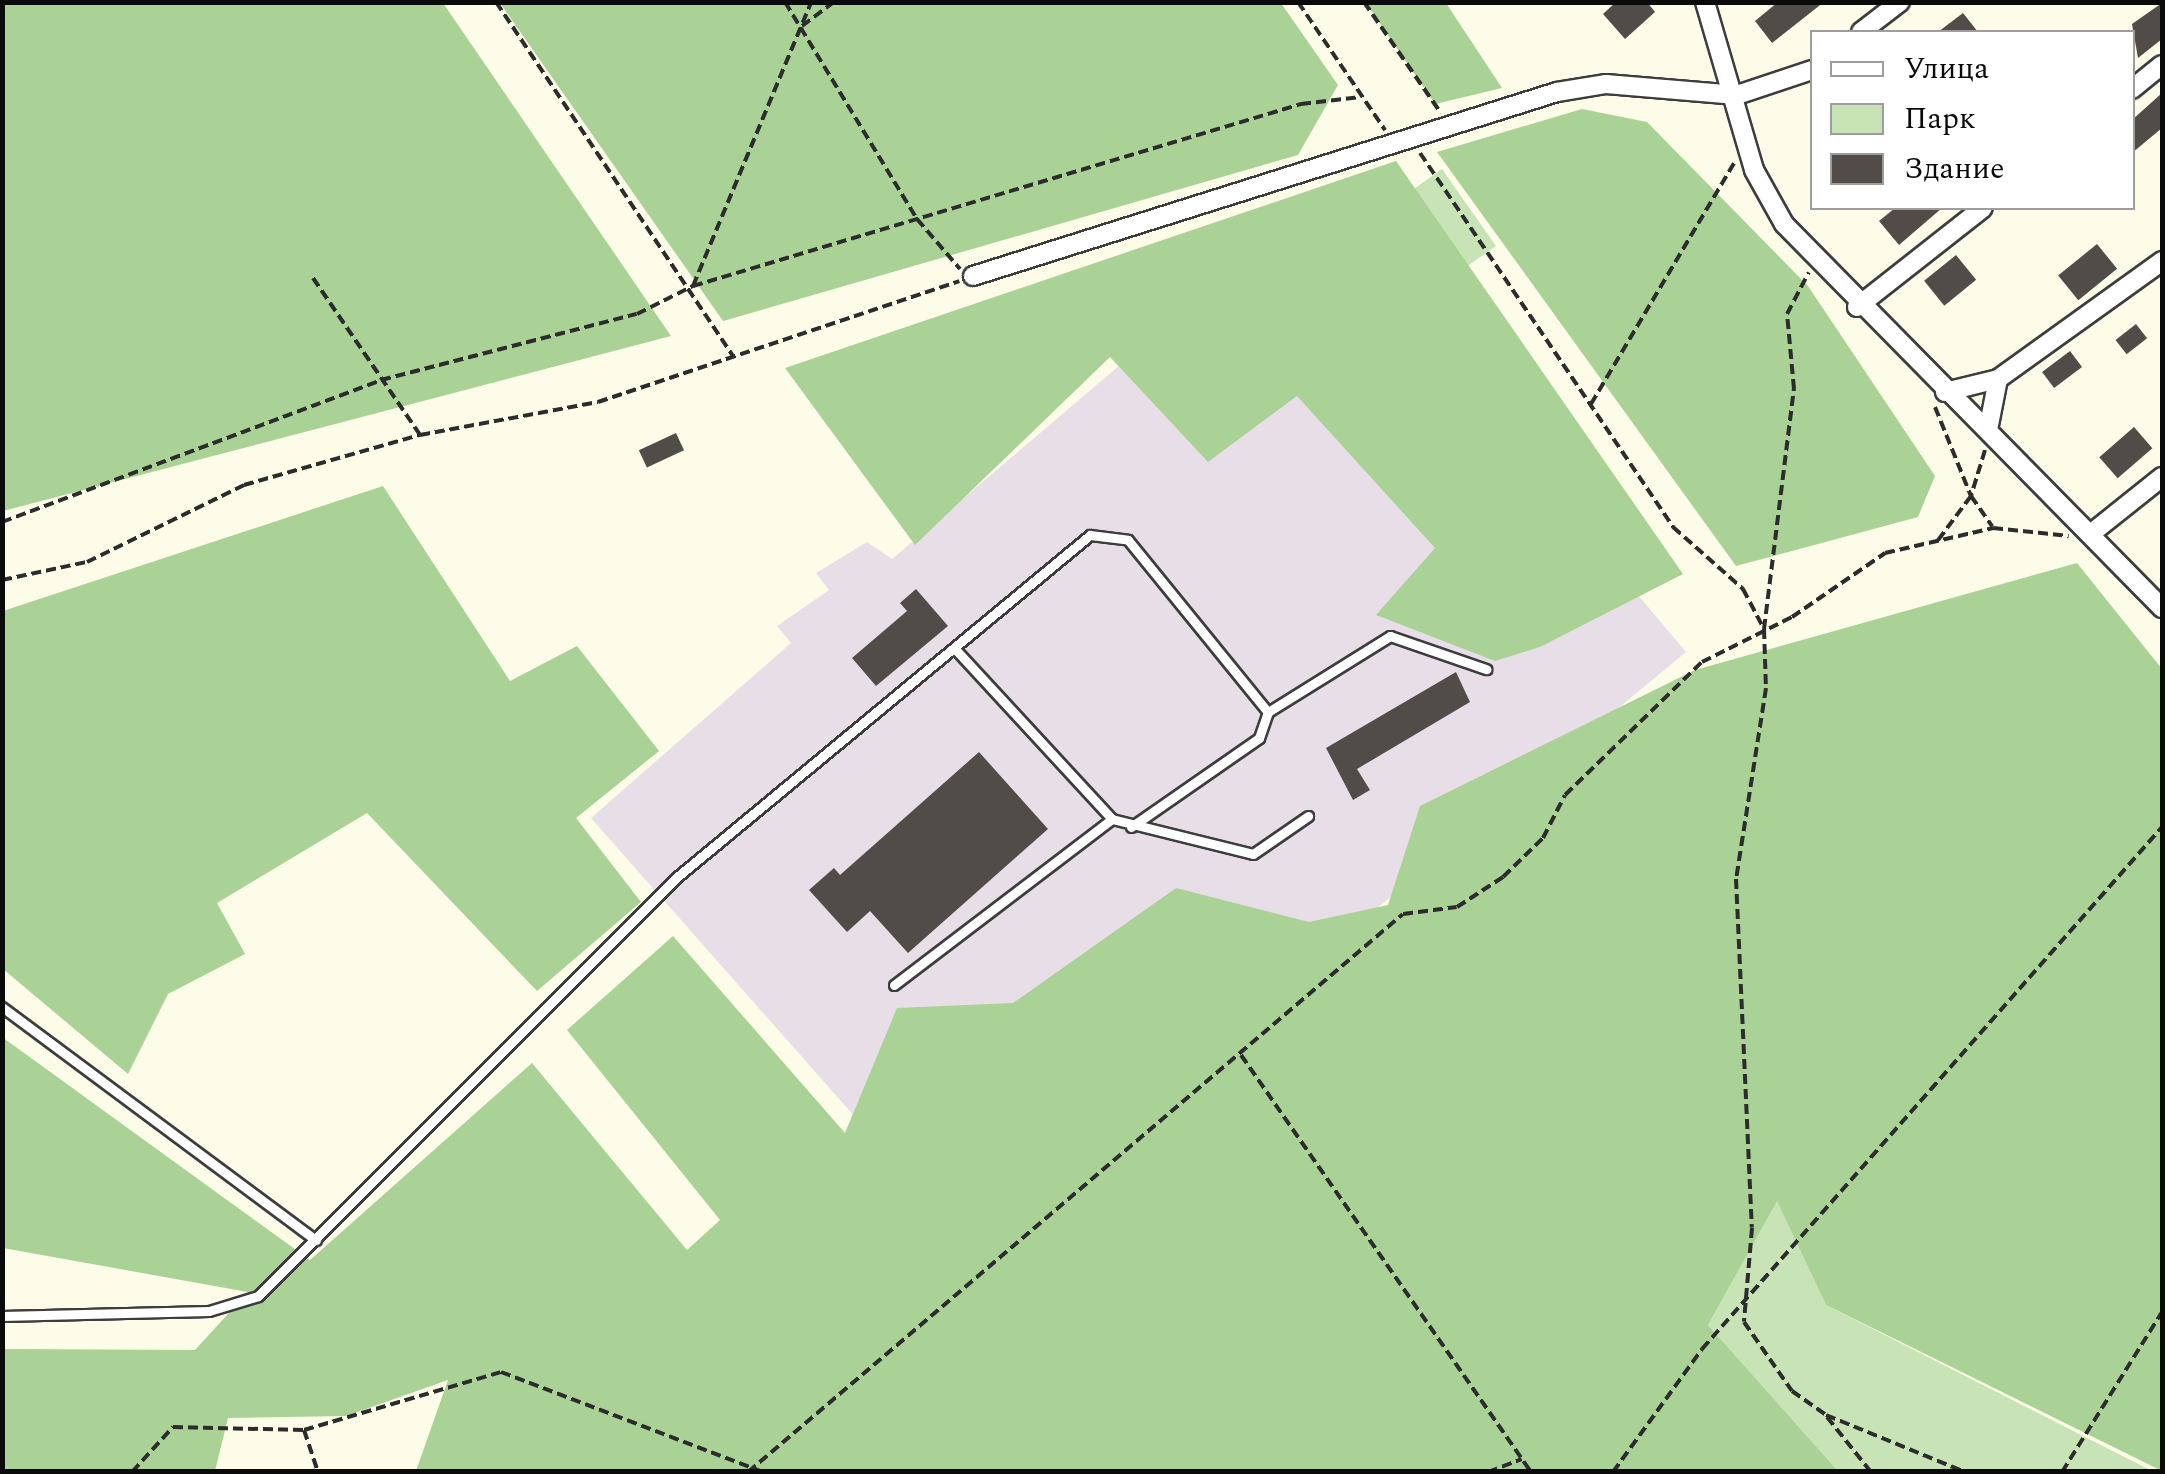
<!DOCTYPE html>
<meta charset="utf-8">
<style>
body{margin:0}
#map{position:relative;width:2165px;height:1474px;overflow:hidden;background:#fdfce8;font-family:Spectral,serif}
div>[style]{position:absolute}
.industrial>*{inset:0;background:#e8dee8}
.green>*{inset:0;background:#c8e3b6;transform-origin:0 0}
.forest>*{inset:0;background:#aad297}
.building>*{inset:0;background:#514c47;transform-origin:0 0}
.path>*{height:4px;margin-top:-2px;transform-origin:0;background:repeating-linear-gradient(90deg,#2c2c2c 0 10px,transparent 0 15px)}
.roads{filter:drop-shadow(2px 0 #3d3d3d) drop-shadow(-2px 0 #3d3d3d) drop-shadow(0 2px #3d3d3d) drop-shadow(0 -2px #3d3d3d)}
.service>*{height:9px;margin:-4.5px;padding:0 4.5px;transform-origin:4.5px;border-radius:4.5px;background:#fff}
.minor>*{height:18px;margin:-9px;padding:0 9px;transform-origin:9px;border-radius:9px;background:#fff}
span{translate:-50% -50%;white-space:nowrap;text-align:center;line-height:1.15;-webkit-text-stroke:10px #fff;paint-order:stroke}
.frame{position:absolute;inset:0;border:5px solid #0a0a0a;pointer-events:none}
.legend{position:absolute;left:1810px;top:30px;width:325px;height:180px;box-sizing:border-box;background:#fff;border:2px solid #9d9d9d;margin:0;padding:12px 18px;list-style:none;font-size:30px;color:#0a0a0a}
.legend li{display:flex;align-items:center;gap:20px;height:50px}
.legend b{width:50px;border:2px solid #9d9d9d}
</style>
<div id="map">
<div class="industrial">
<i style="clip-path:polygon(1309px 204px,1686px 652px,969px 1246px,591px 818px,791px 643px,777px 626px,829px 590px,816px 573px,867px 542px,892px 559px)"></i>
</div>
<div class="green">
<i style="left:1442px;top:169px;width:94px;height:46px;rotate:55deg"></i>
<i style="clip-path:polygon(1777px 1200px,1826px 1305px,2152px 1471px,1838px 1471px,1708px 1325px)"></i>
</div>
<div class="forest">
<i style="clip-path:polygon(3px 2px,443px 3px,671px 336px,3px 511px)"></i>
<i style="clip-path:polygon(500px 3px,1281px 3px,1338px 85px,1298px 155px,723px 321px)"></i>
<i style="clip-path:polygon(1366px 3px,1446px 3px,1502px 88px,1435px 104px)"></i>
<i style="clip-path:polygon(1582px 109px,1647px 122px,1808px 286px,1935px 476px,1918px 517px,1736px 566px,1437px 152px)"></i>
<i style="clip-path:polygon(1396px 161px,1683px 574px,1540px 647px,1495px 661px,1376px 615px,1435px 548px,1297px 396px,1208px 462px,1110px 357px,915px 545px,785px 368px)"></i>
<i style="clip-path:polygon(383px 486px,510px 681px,577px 646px,659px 751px,576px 818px,641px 902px,537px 991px,367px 813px,217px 903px,245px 954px,168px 994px,128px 1074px,3px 969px,3px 611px)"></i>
<i style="clip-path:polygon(2077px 563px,2162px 669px,2162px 1471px,1826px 1305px,1777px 1201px,1708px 1325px,1838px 1471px,416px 1471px,448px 1380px,346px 1416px,228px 1418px,215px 1471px,3px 1471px,3px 1349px,195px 1350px,248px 1292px,3px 1248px,2px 1037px,310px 1260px,532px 1063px,687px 1250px,720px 1220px,567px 1030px,673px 936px,845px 1133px,897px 1008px,1013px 1003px,1176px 888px,1309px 922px,1388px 905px,1420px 806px,1695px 670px)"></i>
</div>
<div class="building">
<i style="clip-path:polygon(1616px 2px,1647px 2px,1655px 12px,1625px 39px,1603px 14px)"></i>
<i style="clip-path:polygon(1778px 2px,1824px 2px,1772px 43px,1755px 21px)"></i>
<i style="clip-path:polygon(2162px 3px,2162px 39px,2138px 58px,2132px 24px)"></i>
<i style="clip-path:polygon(1963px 13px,1978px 32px,1938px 32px)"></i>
<i style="clip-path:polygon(2162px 93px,2162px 128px,2132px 153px,2132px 120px)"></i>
<i style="clip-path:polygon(1895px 208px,1942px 208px,1899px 245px,1879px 221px)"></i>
<i style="left:2097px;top:244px;width:32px;height:50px;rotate:51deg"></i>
<i style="left:1956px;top:255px;width:32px;height:41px;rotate:51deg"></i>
<i style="left:2136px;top:324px;width:18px;height:26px;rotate:52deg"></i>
<i style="left:2070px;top:351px;width:20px;height:35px;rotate:53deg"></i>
<i style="left:2134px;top:427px;width:28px;height:46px;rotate:49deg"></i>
<i style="left:676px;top:433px;width:19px;height:41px;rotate:65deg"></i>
<i style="clip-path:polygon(916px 589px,948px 626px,876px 686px,852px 658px,907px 611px,900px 603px)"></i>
<i style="clip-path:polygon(1456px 672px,1470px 702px,1357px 769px,1370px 790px,1353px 800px,1326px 748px)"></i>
<i style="clip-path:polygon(979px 752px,1048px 829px,908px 953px,870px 911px,847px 932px,809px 890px,834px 868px,840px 875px)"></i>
</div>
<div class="path">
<i style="left:496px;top:2px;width:428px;rotate:56.2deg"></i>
<i style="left:785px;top:2px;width:254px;rotate:58.7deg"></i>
<i style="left:917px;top:219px;width:66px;rotate:49.3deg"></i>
<i style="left:1298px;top:2px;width:155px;rotate:55.8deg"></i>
<i style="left:1364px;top:2px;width:135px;rotate:55.3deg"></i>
<i style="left:802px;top:26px;width:40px;rotate:-37deg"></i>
<i style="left:1420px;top:153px;width:452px;rotate:55.9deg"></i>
<i style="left:1673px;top:527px;width:94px;rotate:41.5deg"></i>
<i style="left:1743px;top:589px;width:45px;rotate:62.3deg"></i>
<i style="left:1764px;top:629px;width:59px;rotate:88.1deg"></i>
<i style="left:1766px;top:688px;width:193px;rotate:98.9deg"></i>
<i style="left:1736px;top:879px;width:349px;rotate:87.4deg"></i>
<i style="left:1752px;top:1228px;width:94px;rotate:94.9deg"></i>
<i style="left:1744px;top:1322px;width:84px;rotate:55.2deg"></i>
<i style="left:1792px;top:1391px;width:42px;rotate:35.2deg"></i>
<i style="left:1826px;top:1415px;width:150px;rotate:22.3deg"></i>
<i style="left:313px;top:278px;width:190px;rotate:55.7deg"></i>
<i style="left:693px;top:286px;width:308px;rotate:-67.4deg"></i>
<i style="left:1591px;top:404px;width:280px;rotate:-59.3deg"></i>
<i style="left:1935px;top:407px;width:96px;rotate:68deg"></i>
<i style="left:1971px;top:496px;width:59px;rotate:126.7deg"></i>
<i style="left:1985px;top:450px;width:48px;rotate:106.9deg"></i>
<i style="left:1971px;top:496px;width:37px;rotate:55deg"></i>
<i style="left:2px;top:522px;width:405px;rotate:-20.5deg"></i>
<i style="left:381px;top:380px;width:264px;rotate:-14.5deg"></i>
<i style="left:637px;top:314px;width:63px;rotate:-26.6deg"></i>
<i style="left:693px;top:286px;width:635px;rotate:-16.66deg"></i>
<i style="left:1301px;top:104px;width:60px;rotate:-6.7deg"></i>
<i style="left:2px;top:580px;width:87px;rotate:-12deg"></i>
<i style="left:87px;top:562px;width:175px;rotate:-26.1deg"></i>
<i style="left:244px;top:485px;width:183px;rotate:-15.9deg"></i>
<i style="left:420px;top:435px;width:181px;rotate:-10.5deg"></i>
<i style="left:598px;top:402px;width:381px;rotate:-18.5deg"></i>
<i style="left:1764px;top:629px;width:242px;rotate:-82.9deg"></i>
<i style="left:1794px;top:389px;width:75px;rotate:-95.3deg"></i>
<i style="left:1787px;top:314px;width:47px;rotate:-62.4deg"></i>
<i style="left:1241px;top:1055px;width:508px;rotate:55.18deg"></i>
<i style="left:1827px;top:1417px;width:70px;rotate:51.3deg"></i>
<i style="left:304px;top:1430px;width:44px;rotate:71.6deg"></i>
<i style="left:132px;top:1472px;width:61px;rotate:-47.7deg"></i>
<i style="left:173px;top:1427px;width:131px;rotate:1.3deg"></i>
<i style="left:304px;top:1430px;width:205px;rotate:-16.4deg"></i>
<i style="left:501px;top:1372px;width:280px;rotate:20.9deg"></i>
<i style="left:748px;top:1472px;width:860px;rotate:-40.43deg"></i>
<i style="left:1403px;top:914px;width:54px;rotate:-7.4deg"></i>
<i style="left:1457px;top:907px;width:55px;rotate:-33.1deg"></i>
<i style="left:1503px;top:877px;width:56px;rotate:-44.3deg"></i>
<i style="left:1543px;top:838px;width:48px;rotate:-62.9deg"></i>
<i style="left:1565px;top:795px;width:191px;rotate:-44.2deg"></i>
<i style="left:1702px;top:662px;width:101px;rotate:-26.6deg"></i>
<i style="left:1792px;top:617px;width:113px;rotate:-34.5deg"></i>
<i style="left:1885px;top:553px;width:111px;rotate:-13deg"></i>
<i style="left:1993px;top:528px;width:76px;rotate:6deg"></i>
<i style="left:1488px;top:1472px;width:36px;rotate:-21deg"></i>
<i style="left:1613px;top:1472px;width:152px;rotate:-54.1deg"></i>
<i style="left:1702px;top:1349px;width:696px;rotate:-48.61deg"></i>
<i style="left:2062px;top:1472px;width:189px;rotate:-58deg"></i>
</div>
<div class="roads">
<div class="service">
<i style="left:1112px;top:819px;width:145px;rotate:13.9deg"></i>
<i style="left:1253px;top:854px;width:67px;rotate:-34.6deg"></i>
<i style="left:1131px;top:827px;width:156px;rotate:-34.8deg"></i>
<i style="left:1259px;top:738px;width:28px;rotate:-71deg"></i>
<i style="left:894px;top:985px;width:274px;rotate:-37.3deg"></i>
<i style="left:1112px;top:819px;width:231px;rotate:-132.7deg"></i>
<i style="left:2px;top:1007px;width:391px;rotate:36.6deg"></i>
<i style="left:2px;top:1316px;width:207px;rotate:-1.4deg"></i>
<i style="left:209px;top:1311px;width:51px;rotate:-17deg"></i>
<i style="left:258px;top:1296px;width:593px;rotate:-45deg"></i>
<i style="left:677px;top:877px;width:536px;rotate:-39.63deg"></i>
<i style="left:1090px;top:535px;width:38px;rotate:7deg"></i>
<i style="left:1128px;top:540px;width:222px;rotate:50.9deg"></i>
<i style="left:1268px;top:712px;width:144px;rotate:-31.9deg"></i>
<i style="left:1390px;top:636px;width:102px;rotate:19deg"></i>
</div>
<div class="minor">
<i style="left:1705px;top:2px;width:175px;rotate:73.7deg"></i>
<i style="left:1754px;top:170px;width:62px;rotate:60.9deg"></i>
<i style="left:1784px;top:224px;width:539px;rotate:45.45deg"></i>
<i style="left:1861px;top:32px;width:49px;rotate:-37.6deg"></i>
<i style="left:2132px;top:89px;width:38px;rotate:-39deg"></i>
<i style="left:973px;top:276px;width:612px;rotate:-17.49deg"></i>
<i style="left:1557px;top:92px;width:50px;rotate:-9.3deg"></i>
<i style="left:1606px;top:84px;width:131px;rotate:4.8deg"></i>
<i style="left:1737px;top:95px;width:79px;rotate:-18.4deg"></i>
<i style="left:1857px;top:307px;width:160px;rotate:-38.2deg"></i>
<i style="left:1945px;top:392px;width:55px;rotate:-13.8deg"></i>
<i style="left:1998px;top:379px;width:202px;rotate:-35.7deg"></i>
<i style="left:1989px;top:425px;width:47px;rotate:-78.9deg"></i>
<i style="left:2093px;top:532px;width:88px;rotate:-38.6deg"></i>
</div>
</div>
<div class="frame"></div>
<ul class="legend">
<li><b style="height:12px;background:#fff"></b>Улица</li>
<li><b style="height:28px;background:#c8e3b6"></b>Парк</li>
<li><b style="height:28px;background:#514c47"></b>Здание</li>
</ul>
</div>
